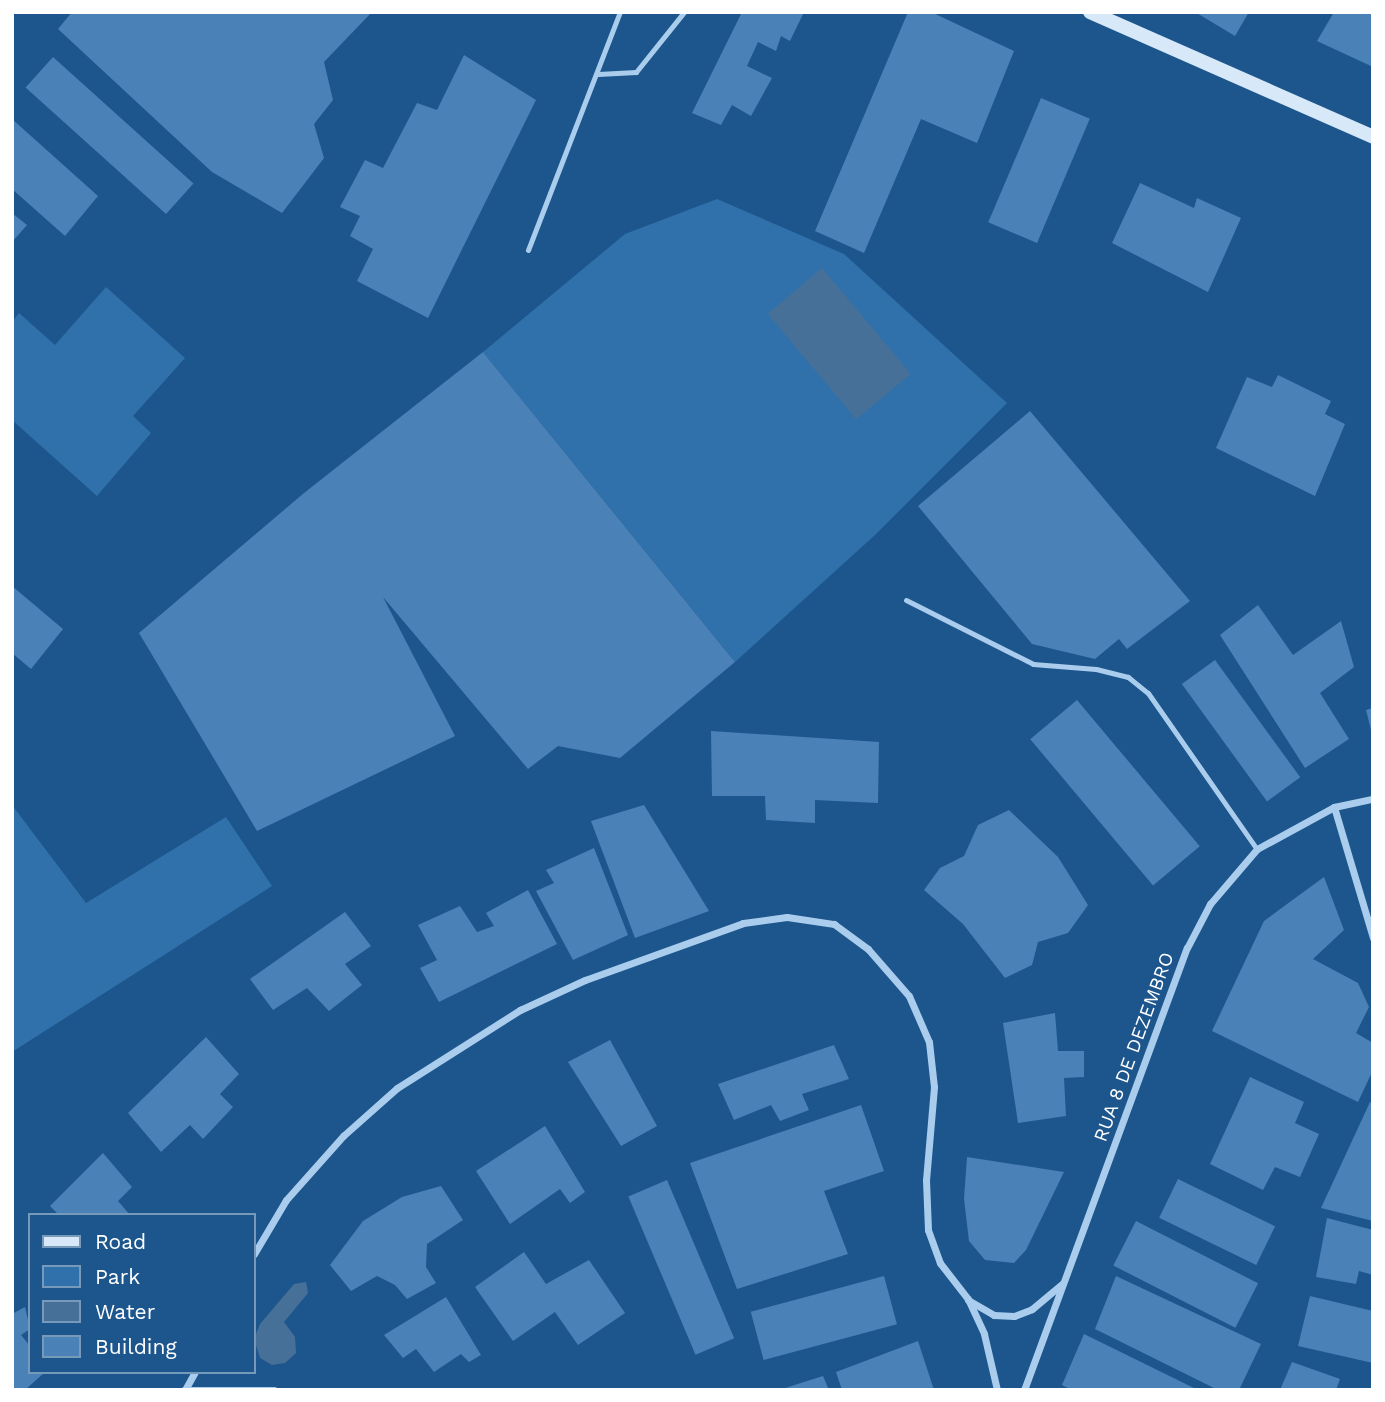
<!DOCTYPE html>
<style>
body{margin:0}
#map{position:relative;width:1385px;height:1402px;overflow:hidden;background:#1d568d;font-family:"Work Sans",sans-serif}
div>[style]{position:absolute}
.green>*{inset:0;background:#3070ab}
.water>*{inset:0;background:#477098;transform-origin:0 0}
.building>*{inset:0;background:#4a81b7;transform-origin:0 0}
.service>*{height:5px;margin:-2.5px;padding:0 2.5px;transform-origin:2.5px;border-radius:2.5px;background:#aacded}
.minor>*{height:7px;margin:-3.5px;padding:0 3.5px;transform-origin:3.5px;border-radius:3.5px;background:#aacded}
.secondary>*{height:14px;margin:-7px;padding:0 7px;transform-origin:7px;border-radius:7px;background:#d7e8f9}
span{translate:-50% -50%;white-space:nowrap;text-align:center;line-height:1.15;-webkit-text-stroke:7px #1d568d;paint-order:stroke}
.street-label{font-size:19px;color:#fff}
.frame{position:absolute;inset:0;border:14px solid #fff;pointer-events:none}
.legend{position:absolute;left:28px;top:1213px;width:228px;height:161px;box-sizing:border-box;background:#1d568d;border:2px solid #779abb;margin:0;padding:9px 12px;list-style:none;font-size:21px;color:#fff}
.legend li{display:flex;align-items:center;gap:14px;height:35px}
.legend b{width:35px;border:2px solid #779abb}
</style>
<div id="map">
<div class="green">
<i style="clip-path:polygon(717px 199px,844px 254px,1007px 403px,875px 535px,735px 662px,483px 352px,625px 234px)"></i>
<i style="clip-path:polygon(106px 287px,185px 358px,133px 416px,151px 433px,97px 496px,12px 420px,12px 322px,19px 313px,55px 345px)"></i>
<i style="clip-path:polygon(12px 805px,86px 903px,226px 817px,272px 886px,12px 1052px)"></i>
</div>
<div class="water">
<i style="left:822px;top:268px;width:138px;height:71px;rotate:50deg"></i>
<i style="clip-path:polygon(306px 1282px,308px 1293px,284px 1322px,295px 1337px,296px 1353px,285px 1363px,272px 1365px,260px 1358px,254px 1339px,260px 1324px,294px 1284px)"></i>
</div>
<div class="building">
<i style="clip-path:polygon(72px 12px,372px 12px,324px 62px,333px 100px,314px 124px,324px 158px,282px 213px,212px 172px,58px 29px)"></i>
<i style="clip-path:polygon(742px 12px,804px 12px,790px 41px,781px 36px,776px 51px,758px 42px,747px 66px,772px 78px,751px 116px,732px 105px,721px 125px,692px 113px)"></i>
<i style="clip-path:polygon(908px 12px,931px 12px,1014px 51px,977px 143px,921px 119px,864px 253px,815px 231px)"></i>
<i style="clip-path:polygon(1195px 12px,1249px 12px,1235px 36px)"></i>
<i style="clip-path:polygon(1334px 12px,1373px 12px,1373px 67px,1317px 41px)"></i>
<i style="clip-path:polygon(464px 55px,536px 100px,428px 318px,357px 281px,373px 249px,350px 236px,360px 216px,340px 207px,365px 160px,383px 168px,417px 103px,437px 110px)"></i>
<i style="left:53px;top:57px;width:189px;height:41px;rotate:42deg"></i>
<i style="left:1041px;top:98px;width:53px;height:135px;rotate:23deg"></i>
<i style="clip-path:polygon(12px 119px,98px 196px,65px 236px,12px 189px)"></i>
<i style="clip-path:polygon(1140px 183px,1194px 208px,1197px 198px,1241px 218px,1208px 292px,1112px 243px)"></i>
<i style="clip-path:polygon(12px 213px,27px 225px,12px 242px)"></i>
<i style="clip-path:polygon(483px 352px,735px 662px,620px 758px,558px 746px,528px 769px,383px 597px,455px 736px,257px 831px,139px 633px,304px 493px)"></i>
<i style="clip-path:polygon(1278px 375px,1331px 401px,1325px 414px,1345px 424px,1315px 496px,1216px 448px,1247px 377px,1272px 387px)"></i>
<i style="clip-path:polygon(1030px 411px,1190px 601px,1127px 649px,1119px 639px,1095px 659px,1032px 644px,918px 506px)"></i>
<i style="clip-path:polygon(12px 586px,63px 629px,31px 669px,12px 653px)"></i>
<i style="clip-path:polygon(1258px 605px,1293px 655px,1341px 621px,1354px 667px,1320px 693px,1349px 739px,1305px 768px,1220px 635px)"></i>
<i style="left:1215px;top:660px;width:145px;height:41px;rotate:54deg"></i>
<i style="left:1077px;top:700px;width:191px;height:61px;rotate:50deg"></i>
<i style="clip-path:polygon(1373px 708px,1373px 734px,1372px 734px,1366px 710px)"></i>
<i style="clip-path:polygon(711px 731px,879px 742px,878px 803px,815px 800px,815px 823px,766px 820px,765px 796px,712px 796px)"></i>
<i style="clip-path:polygon(644px 805px,709px 911px,635px 938px,591px 821px)"></i>
<i style="clip-path:polygon(1009px 810px,1058px 857px,1088px 905px,1068px 933px,1038px 942px,1032px 965px,1005px 978px,963px 924px,924px 890px,940px 868px,964px 856px,978px 825px)"></i>
<i style="clip-path:polygon(594px 848px,628px 935px,573px 960px,536px 891px,554px 883px,546px 870px)"></i>
<i style="clip-path:polygon(1324px 877px,1344px 930px,1313px 959px,1358px 983px,1369px 1007px,1356px 1033px,1373px 1043px,1373px 1070px,1358px 1102px,1212px 1031px,1264px 921px)"></i>
<i style="clip-path:polygon(528px 890px,557px 944px,439px 1002px,420px 968px,437px 960px,418px 925px,460px 906px,477px 932px,494px 926px,486px 913px)"></i>
<i style="clip-path:polygon(345px 912px,371px 946px,345px 964px,362px 985px,329px 1011px,307px 988px,273px 1010px,250px 979px)"></i>
<i style="clip-path:polygon(1055px 1013px,1058px 1051px,1084px 1051px,1084px 1077px,1064px 1078px,1066px 1116px,1018px 1123px,1003px 1023px)"></i>
<i style="clip-path:polygon(206px 1037px,239px 1074px,220px 1094px,233px 1107px,203px 1139px,190px 1125px,161px 1152px,128px 1113px)"></i>
<i style="clip-path:polygon(610px 1040px,657px 1126px,621px 1146px,568px 1062px)"></i>
<i style="clip-path:polygon(834px 1045px,849px 1079px,802px 1094px,809px 1110px,780px 1121px,771px 1105px,734px 1120px,718px 1084px)"></i>
<i style="clip-path:polygon(1250px 1077px,1304px 1102px,1295px 1123px,1319px 1134px,1300px 1177px,1275px 1167px,1263px 1190px,1210px 1164px)"></i>
<i style="clip-path:polygon(1370px 1102px,1373px 1103px,1373px 1221px,1321px 1208px)"></i>
<i style="clip-path:polygon(861px 1105px,884px 1171px,824px 1191px,848px 1254px,737px 1289px,690px 1163px)"></i>
<i style="clip-path:polygon(545px 1126px,585px 1192px,570px 1203px,560px 1189px,510px 1224px,476px 1171px)"></i>
<i style="clip-path:polygon(103px 1153px,132px 1187px,118px 1201px,130px 1215px,59px 1215px,50px 1206px)"></i>
<i style="clip-path:polygon(967px 1157px,1064px 1172px,1026px 1250px,1014px 1263px,985px 1260px,969px 1241px,964px 1199px)"></i>
<i style="left:1178px;top:1179px;width:108px;height:43px;rotate:26deg"></i>
<i style="left:667px;top:1180px;width:172px;height:42px;rotate:67deg"></i>
<i style="clip-path:polygon(441px 1186px,463px 1220px,427px 1244px,426px 1267px,436px 1283px,407px 1299px,395px 1285px,377px 1276px,351px 1291px,330px 1265px,363px 1221px,402px 1197px)"></i>
<i style="clip-path:polygon(1327px 1218px,1373px 1230px,1373px 1275px,1359px 1271px,1356px 1284px,1316px 1277px)"></i>
<i style="left:1136px;top:1221px;width:137px;height:50px;rotate:27deg"></i>
<i style="clip-path:polygon(524px 1252px,546px 1284px,589px 1260px,625px 1313px,578px 1345px,555px 1312px,513px 1341px,475px 1287px)"></i>
<i style="left:884px;top:1276px;width:50px;height:138px;rotate:75deg"></i>
<i style="clip-path:polygon(1116px 1276px,1261px 1344px,1239px 1390px,1218px 1390px,1095px 1329px)"></i>
<i style="clip-path:polygon(1310px 1296px,1373px 1311px,1373px 1363px,1298px 1346px)"></i>
<i style="clip-path:polygon(446px 1297px,481px 1355px,469px 1362px,461px 1354px,434px 1372px,416px 1349px,403px 1358px,384px 1335px)"></i>
<i style="clip-path:polygon(25px 1307px,30px 1329px,21px 1335px,30px 1346px,30px 1372px,45px 1372px,25px 1390px,12px 1390px,12px 1314px)"></i>
<i style="clip-path:polygon(1084px 1334px,1198px 1390px,1072px 1390px,1062px 1385px)"></i>
<i style="clip-path:polygon(918px 1341px,934px 1390px,842px 1390px,836px 1372px)"></i>
<i style="clip-path:polygon(1292px 1362px,1340px 1379px,1336px 1390px,1280px 1390px)"></i>
<i style="clip-path:polygon(823px 1376px,829px 1390px,783px 1390px,782px 1389px)"></i>
</div>
<div class="service">
<i style="left:598px;top:74px;width:38px;rotate:-3deg"></i>
<i style="left:636px;top:72px;width:77px;rotate:-51.3deg"></i>
<i style="left:528px;top:250px;width:255px;rotate:-68.9deg"></i>
<i style="left:906px;top:600px;width:142px;rotate:26.7deg"></i>
<i style="left:1033px;top:664px;width:63px;rotate:4.5deg"></i>
<i style="left:1096px;top:669px;width:33px;rotate:14deg"></i>
<i style="left:1128px;top:677px;width:26px;rotate:39deg"></i>
<i style="left:1148px;top:693px;width:190px;rotate:55.1deg"></i>
</div>
<div class="minor">
<i style="left:1334px;top:807px;width:137px;rotate:73.4deg"></i>
<i style="left:254px;top:1254px;width:63px;rotate:-59.3deg"></i>
<i style="left:286px;top:1200px;width:86px;rotate:-48.3deg"></i>
<i style="left:343px;top:1136px;width:72px;rotate:-41.6deg"></i>
<i style="left:397px;top:1088px;width:146px;rotate:-32.4deg"></i>
<i style="left:520px;top:1010px;width:72px;rotate:-24.8deg"></i>
<i style="left:585px;top:980px;width:168px;rotate:-19.8deg"></i>
<i style="left:743px;top:923px;width:44px;rotate:-7.8deg"></i>
<i style="left:787px;top:917px;width:48px;rotate:8.5deg"></i>
<i style="left:834px;top:924px;width:42px;rotate:36.3deg"></i>
<i style="left:868px;top:949px;width:62px;rotate:48.9deg"></i>
<i style="left:909px;top:996px;width:50px;rotate:66.5deg"></i>
<i style="left:929px;top:1042px;width:45px;rotate:83.7deg"></i>
<i style="left:934px;top:1087px;width:93px;rotate:94.9deg"></i>
<i style="left:926px;top:1180px;width:50px;rotate:87.7deg"></i>
<i style="left:928px;top:1230px;width:35px;rotate:70deg"></i>
<i style="left:940px;top:1263px;width:46px;rotate:52.1deg"></i>
<i style="left:968px;top:1299px;width:38px;rotate:65deg"></i>
<i style="left:984px;top:1334px;width:57px;rotate:76.9deg"></i>
<i style="left:968px;top:1300px;width:30px;rotate:30deg"></i>
<i style="left:994px;top:1315px;width:20px;rotate:3deg"></i>
<i style="left:1014px;top:1316px;width:19px;rotate:-21deg"></i>
<i style="left:1032px;top:1309px;width:38px;rotate:-40deg"></i>
<i style="left:186px;top:1388px;width:18px;rotate:-61deg"></i>
<i style="left:184px;top:1390px;width:90px"></i>
<i style="left:1024px;top:1390px;width:471px;rotate:-69.8deg"></i>
<i style="left:1187px;top:948px;width:50px;rotate:-62.4deg"></i>
<i style="left:1210px;top:904px;width:72px;rotate:-49.5deg"></i>
<i style="left:1257px;top:849px;width:88px;rotate:-28.6deg"></i>
<i style="left:1334px;top:807px;width:40px;rotate:-12deg"></i>
</div>
<div class="secondary">
<i style="left:1090px;top:12px;width:309px;rotate:23.8deg"></i>
</div>
<div class="street-label">
<span style="left:1134px;top:1047px;rotate:-70deg">RUA 8 DE DEZEMBRO</span>
</div>
<div class="frame"></div>
<ul class="legend">
<li><b style="height:9px;background:#d7e8f9"></b>Road</li>
<li><b style="height:19px;background:#3070ab"></b>Park</li>
<li><b style="height:19px;background:#477098"></b>Water</li>
<li><b style="height:19px;background:#4a81b7"></b>Building</li>
</ul>
</div>
